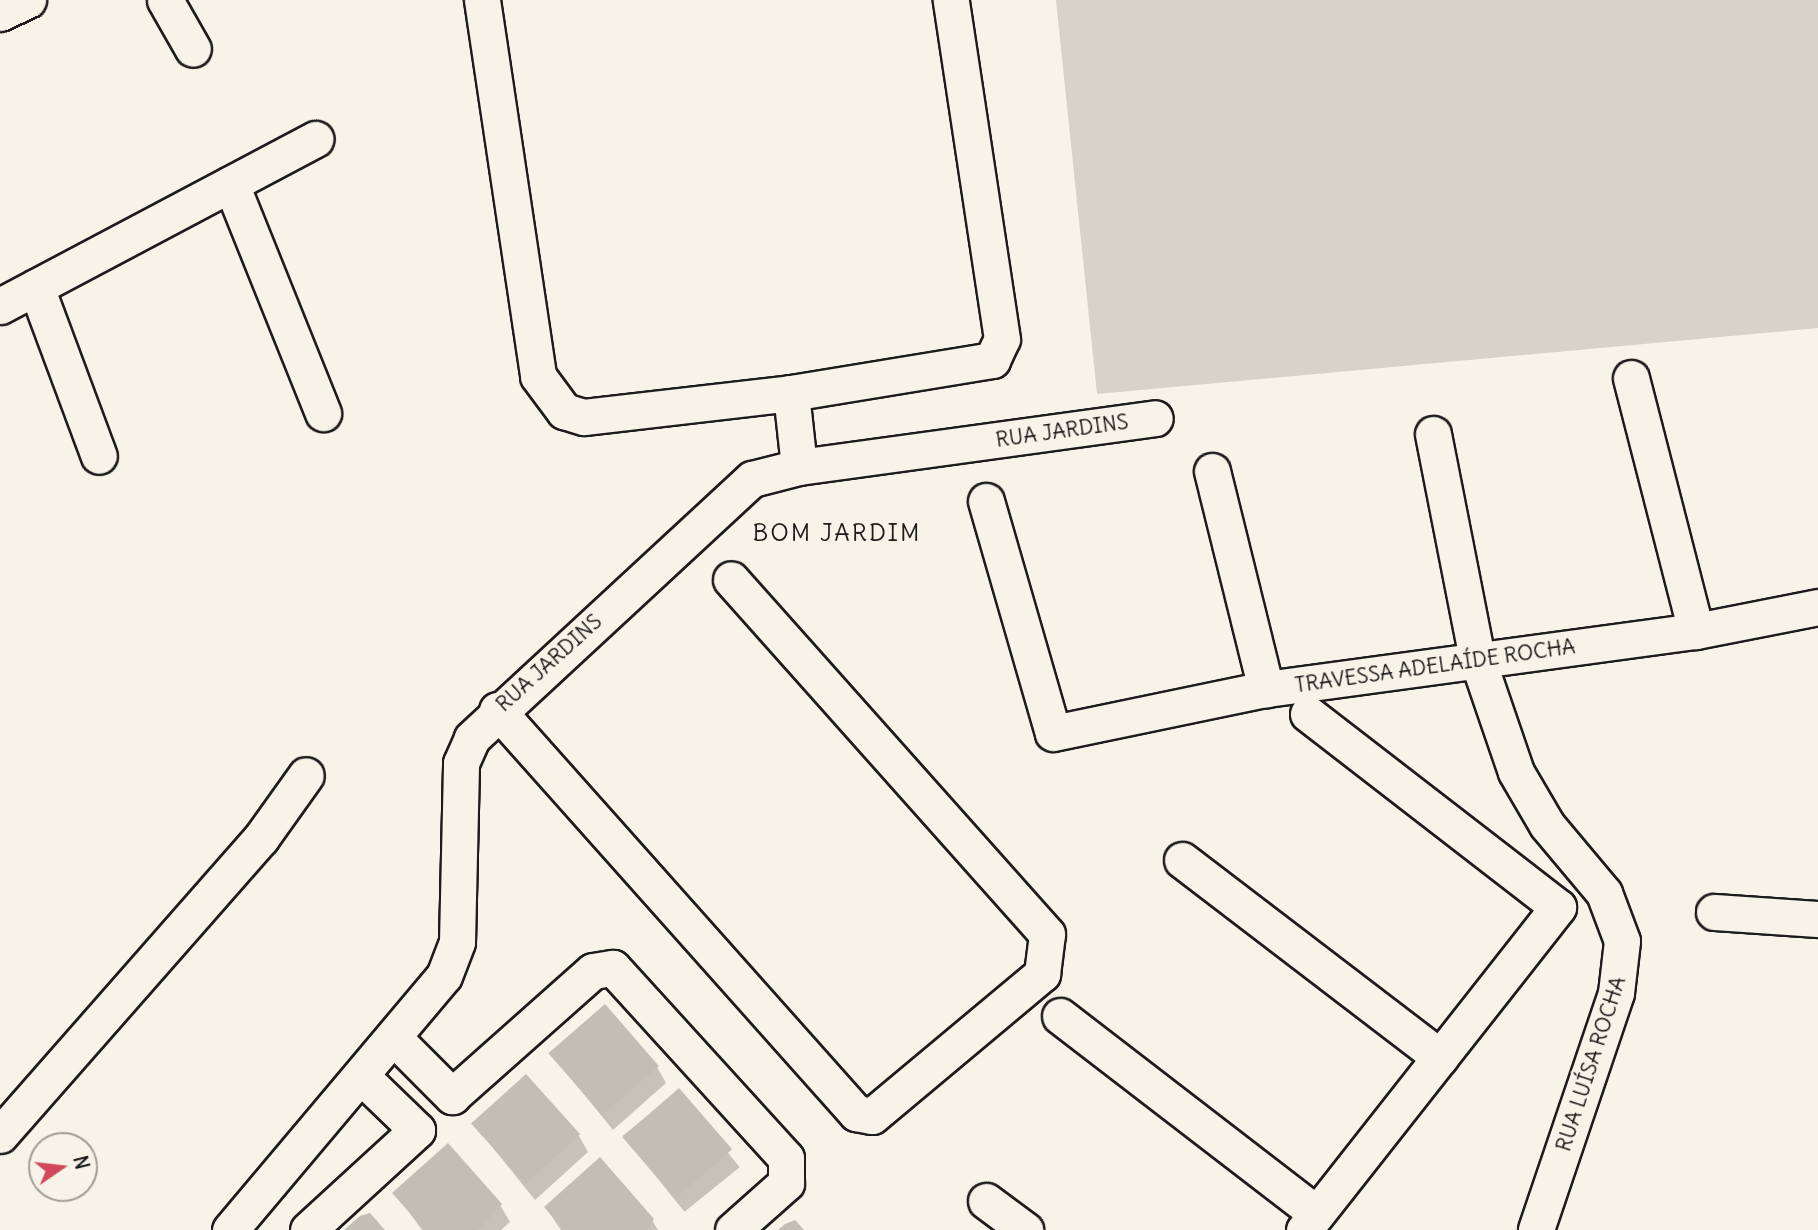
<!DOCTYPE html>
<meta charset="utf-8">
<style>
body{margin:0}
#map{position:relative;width:1818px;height:1230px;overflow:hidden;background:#f7f3e8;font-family:Delius,sans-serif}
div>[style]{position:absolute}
.green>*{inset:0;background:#d7d3cb}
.shadow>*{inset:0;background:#0003;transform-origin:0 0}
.building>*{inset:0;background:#c0beb5;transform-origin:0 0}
.roads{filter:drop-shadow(2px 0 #1c1c1c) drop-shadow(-2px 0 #1c1c1c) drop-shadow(0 2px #1c1c1c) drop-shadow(0 -2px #1c1c1c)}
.minor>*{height:35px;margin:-17.5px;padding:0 17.5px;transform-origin:17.5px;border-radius:17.5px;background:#f7f3e8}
span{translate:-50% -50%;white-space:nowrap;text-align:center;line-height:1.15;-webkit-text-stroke:5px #f7f3e8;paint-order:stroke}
.street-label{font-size:21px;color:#1c1c1c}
.quarter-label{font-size:24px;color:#1c1c1c;letter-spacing:2px}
.north{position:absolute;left:28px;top:1132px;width:70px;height:70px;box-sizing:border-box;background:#f7f3e8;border:2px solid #9f9d96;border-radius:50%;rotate:76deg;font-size:19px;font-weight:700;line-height:28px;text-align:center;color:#1c1c1c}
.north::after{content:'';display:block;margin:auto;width:24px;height:32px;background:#d1495b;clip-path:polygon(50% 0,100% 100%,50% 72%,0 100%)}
</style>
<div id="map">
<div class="green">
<i style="clip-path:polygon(1056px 0,1818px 0,1818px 328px,1097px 394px)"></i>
</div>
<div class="shadow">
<i style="clip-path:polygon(551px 1054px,657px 1067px,666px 1083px,613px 1130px)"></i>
<i style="left:678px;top:1091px;width:98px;height:71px;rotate:51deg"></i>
<i style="clip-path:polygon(473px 1123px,579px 1136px,588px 1152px,535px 1200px)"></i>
<i style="clip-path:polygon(395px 1193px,500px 1205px,510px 1222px,501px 1230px,422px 1230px)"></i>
<i style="clip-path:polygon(546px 1208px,652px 1220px,658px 1230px,561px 1230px)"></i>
</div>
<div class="building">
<i style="left:605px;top:1004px;width:82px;height:75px;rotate:49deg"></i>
<i style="left:526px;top:1074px;width:81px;height:74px;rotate:48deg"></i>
<i style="left:679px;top:1088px;width:81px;height:75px;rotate:49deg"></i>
<i style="clip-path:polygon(448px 1143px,502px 1204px,478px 1230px,425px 1230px,392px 1193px)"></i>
<i style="clip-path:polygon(600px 1157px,654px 1219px,647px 1230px,564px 1230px,544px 1207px)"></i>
<i style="clip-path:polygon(370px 1213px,385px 1230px,344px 1230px,360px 1216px)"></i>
<i style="clip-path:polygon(795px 1220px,804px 1230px,778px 1230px,785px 1224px)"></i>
</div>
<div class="roads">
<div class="minor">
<i style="left:165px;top:0;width:56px;rotate:60.3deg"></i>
<i style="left:482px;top:0;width:380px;rotate:81.5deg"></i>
<i style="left:538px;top:376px;width:44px;rotate:53.4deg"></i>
<i style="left:564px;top:411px;width:21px;rotate:17deg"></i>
<i style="left:584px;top:417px;width:208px;rotate:-6.6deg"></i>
<i style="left:791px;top:393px;width:204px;rotate:-9.3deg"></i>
<i style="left:992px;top:360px;width:23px;rotate:-65deg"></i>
<i style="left:1002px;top:339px;width:343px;rotate:-98.6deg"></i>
<i style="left:0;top:13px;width:31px;rotate:-25deg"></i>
<i style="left:231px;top:184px;width:247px;rotate:68.1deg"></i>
<i style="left:36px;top:287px;width:180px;rotate:69.6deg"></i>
<i style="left:0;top:306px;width:357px;rotate:-27.9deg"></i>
<i style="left:1631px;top:378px;width:261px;rotate:75.6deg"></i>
<i style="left:791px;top:393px;width:74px;rotate:83.8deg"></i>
<i style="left:1433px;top:434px;width:228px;rotate:78.9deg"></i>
<i style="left:1477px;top:658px;width:120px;rotate:71.1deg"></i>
<i style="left:1516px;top:772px;width:61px;rotate:59.7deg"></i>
<i style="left:1547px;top:825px;width:89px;rotate:50deg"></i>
<i style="left:1604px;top:893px;width:51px;rotate:69.4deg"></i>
<i style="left:1622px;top:941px;width:52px;rotate:96.6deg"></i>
<i style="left:1616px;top:993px;width:250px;rotate:108.7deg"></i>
<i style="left:1212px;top:471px;width:225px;rotate:76.1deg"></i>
<i style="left:986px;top:501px;width:241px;rotate:73.9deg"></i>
<i style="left:1053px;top:733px;width:217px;rotate:-11.7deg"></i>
<i style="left:1266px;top:689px;width:434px;rotate:-7.7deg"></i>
<i style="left:1696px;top:631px;width:124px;rotate:-11.1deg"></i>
<i style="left:497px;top:710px;width:540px;rotate:48.3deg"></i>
<i style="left:856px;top:1113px;width:16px;rotate:11deg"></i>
<i style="left:872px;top:1116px;width:222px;rotate:-39.9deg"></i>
<i style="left:1042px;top:974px;width:40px;rotate:-82.9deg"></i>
<i style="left:1047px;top:934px;width:475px;rotate:-131.7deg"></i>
<i style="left:1182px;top:860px;width:325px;rotate:37.4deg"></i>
<i style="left:1714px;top:912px;width:104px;rotate:3.9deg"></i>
<i style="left:1060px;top:1016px;width:323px;rotate:37.6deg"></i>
<i style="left:395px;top:1039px;width:81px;rotate:45deg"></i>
<i style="left:452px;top:1096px;width:188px;rotate:-41.6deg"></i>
<i style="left:593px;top:971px;width:20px;rotate:-9deg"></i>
<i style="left:613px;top:968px;width:257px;rotate:47.7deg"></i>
<i style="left:786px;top:1158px;width:25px;rotate:90deg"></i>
<i style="left:786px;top:1183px;width:71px;rotate:138.4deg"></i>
<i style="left:0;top:1135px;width:395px;rotate:-48.7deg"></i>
<i style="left:261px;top:838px;width:77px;rotate:-54.5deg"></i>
<i style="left:986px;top:1201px;width:49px;rotate:36.6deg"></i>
<i style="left:230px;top:1230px;width:332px;rotate:-49.9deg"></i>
<i style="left:444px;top:976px;width:36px;rotate:-69deg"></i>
<i style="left:457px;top:942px;width:179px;rotate:-88.7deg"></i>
<i style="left:461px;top:763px;width:27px;rotate:-66deg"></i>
<i style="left:472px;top:738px;width:381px;rotate:-42.8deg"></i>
<i style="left:752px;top:479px;width:49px;rotate:-14.3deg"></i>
<i style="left:799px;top:467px;width:359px;rotate:-7.8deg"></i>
<i style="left:308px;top:1230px;width:148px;rotate:-42.5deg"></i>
<i style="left:417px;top:1130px;width:78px;rotate:-136deg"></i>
<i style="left:1304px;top:1230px;width:411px;rotate:-51.8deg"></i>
<i style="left:1558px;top:907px;width:316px;rotate:-142.3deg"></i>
</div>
</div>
<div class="street-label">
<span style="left:1062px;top:431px;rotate:-8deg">RUA JARDINS</span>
<span style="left:549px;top:663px;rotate:-42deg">RUA JARDINS</span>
<span style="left:1435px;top:666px;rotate:-8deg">TRAVESSA ADELAÍDE ROCHA</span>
<span style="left:1591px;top:1064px;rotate:-72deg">RUA LUÍSA ROCHA</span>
</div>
<div class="quarter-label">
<span style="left:837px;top:533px">BOM JARDIM</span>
</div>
<div class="north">N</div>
</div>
